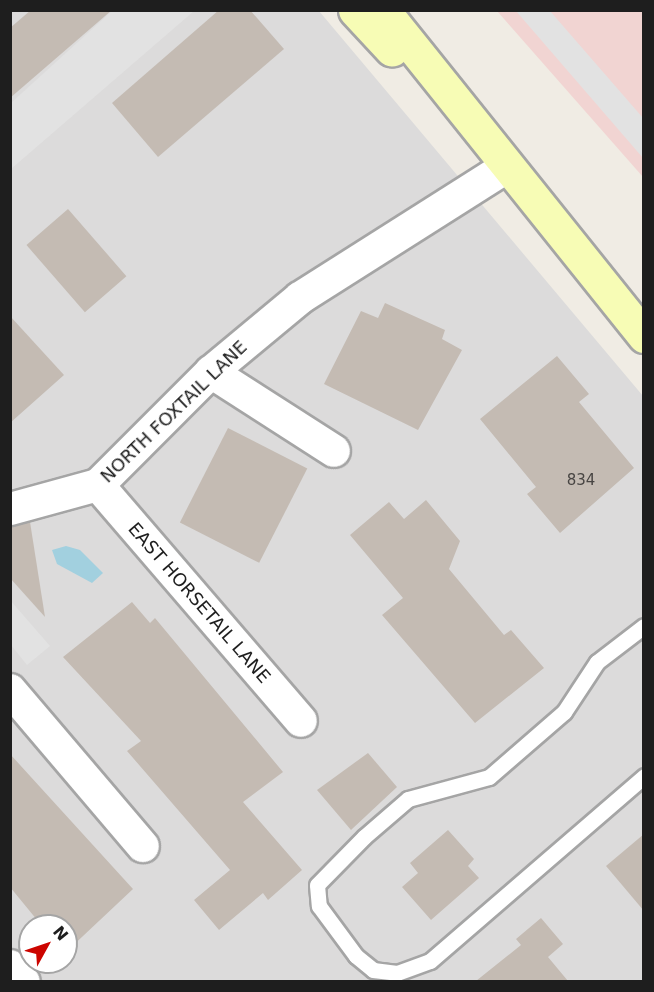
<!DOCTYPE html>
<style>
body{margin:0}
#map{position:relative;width:654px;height:992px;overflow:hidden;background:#f0ece4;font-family:"DejaVu Sans",sans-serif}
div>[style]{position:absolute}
.residential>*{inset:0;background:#dcdbdb}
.commercial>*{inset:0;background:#f1d4d2}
.parking>*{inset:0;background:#e2e2e2}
.water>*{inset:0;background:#a2d0df}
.building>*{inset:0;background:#c4bbb3;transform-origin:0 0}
.roads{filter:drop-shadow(2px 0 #a5a5a5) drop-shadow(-2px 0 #a5a5a5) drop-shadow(0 2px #a5a5a5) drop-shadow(0 -2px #a5a5a5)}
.lane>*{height:15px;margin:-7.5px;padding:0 7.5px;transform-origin:7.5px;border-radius:7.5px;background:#fff}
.street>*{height:32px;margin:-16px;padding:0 16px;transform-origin:16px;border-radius:16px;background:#fff}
.secondary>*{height:33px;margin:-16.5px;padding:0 16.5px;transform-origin:16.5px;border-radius:16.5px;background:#f7fcb5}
span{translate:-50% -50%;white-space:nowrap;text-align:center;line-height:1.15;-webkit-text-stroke:4.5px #fff;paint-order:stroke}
.number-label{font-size:15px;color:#484543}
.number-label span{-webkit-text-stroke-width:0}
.street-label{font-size:18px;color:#1e1e1e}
.frame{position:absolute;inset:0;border:12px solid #1e1e1e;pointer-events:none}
.north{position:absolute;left:18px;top:914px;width:60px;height:60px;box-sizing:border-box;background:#fff;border:2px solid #a5a5a5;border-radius:50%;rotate:50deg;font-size:16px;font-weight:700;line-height:24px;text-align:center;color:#1e1e1e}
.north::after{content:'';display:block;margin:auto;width:21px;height:27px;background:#cc0500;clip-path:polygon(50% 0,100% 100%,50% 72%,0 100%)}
</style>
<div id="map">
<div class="residential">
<i style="clip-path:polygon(evenodd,10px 11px,319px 11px,643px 396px,643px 981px,11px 981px,10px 11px,30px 926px,66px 926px,66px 962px,30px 962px,30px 926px)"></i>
</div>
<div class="commercial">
<i style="clip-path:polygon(497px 11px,643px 11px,643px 177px)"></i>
</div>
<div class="parking">
<i style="clip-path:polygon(112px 11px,194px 11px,11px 169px,11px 103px)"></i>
<i style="clip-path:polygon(516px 11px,550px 11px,643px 118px,643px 158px)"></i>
<i style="clip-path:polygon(10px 600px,50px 646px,27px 665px,11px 645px)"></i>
</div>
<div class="water">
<i style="clip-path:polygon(66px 546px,80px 550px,103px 573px,92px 583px,57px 564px,52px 550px)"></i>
</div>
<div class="building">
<i style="clip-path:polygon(31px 10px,112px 10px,10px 98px,10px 28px)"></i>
<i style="clip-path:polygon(219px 10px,250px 10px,284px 49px,158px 157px,112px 103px)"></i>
<i style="left:68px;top:209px;width:89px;height:55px;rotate:49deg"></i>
<i style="clip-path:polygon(385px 303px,445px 330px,442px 339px,462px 350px,418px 430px,324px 384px,361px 311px,378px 318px)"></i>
<i style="clip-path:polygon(10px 316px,64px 375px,10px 423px)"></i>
<i style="clip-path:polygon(557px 356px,589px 394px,579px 402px,634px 468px,560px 533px,527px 494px,536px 487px,480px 419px)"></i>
<i style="left:228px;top:428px;width:89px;height:106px;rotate:27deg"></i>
<i style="clip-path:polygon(426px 500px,460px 541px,449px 569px,504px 635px,511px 630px,544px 668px,475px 723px,382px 615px,403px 598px,350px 535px,389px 502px,404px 519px)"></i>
<i style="clip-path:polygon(30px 522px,45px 617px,10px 578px,10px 526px)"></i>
<i style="clip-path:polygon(132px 602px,150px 623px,155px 618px,283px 772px,243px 802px,302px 870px,268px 900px,263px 893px,219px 930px,194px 900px,230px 870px,127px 751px,141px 741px,63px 657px)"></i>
<i style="clip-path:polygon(368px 753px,397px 787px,351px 830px,317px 790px)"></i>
<i style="clip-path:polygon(10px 754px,133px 889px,66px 952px,66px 926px,42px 926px,10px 887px)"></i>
<i style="clip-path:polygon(448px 830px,474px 859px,468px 866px,479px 878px,431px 920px,402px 887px,418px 873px,410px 863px)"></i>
<i style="clip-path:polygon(644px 834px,644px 911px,606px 866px)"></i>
<i style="clip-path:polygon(541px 918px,563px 944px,548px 957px,568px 981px,476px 981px,521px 945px,516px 939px)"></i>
</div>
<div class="roads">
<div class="lane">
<i style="left:644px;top:626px;width:59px;rotate:142.5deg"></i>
<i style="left:597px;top:662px;width:60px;rotate:123.4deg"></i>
<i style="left:564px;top:712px;width:99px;rotate:139.1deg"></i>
<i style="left:489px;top:777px;width:84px;rotate:164.8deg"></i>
<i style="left:408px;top:799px;width:58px;rotate:139.2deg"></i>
<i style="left:364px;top:837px;width:67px;rotate:134.4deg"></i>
<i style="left:317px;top:885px;width:21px;rotate:85deg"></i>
<i style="left:319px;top:906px;width:62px;rotate:53.5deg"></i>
<i style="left:356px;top:956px;width:22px;rotate:39deg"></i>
<i style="left:373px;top:970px;width:24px;rotate:7deg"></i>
<i style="left:397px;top:973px;width:35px;rotate:-20deg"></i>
<i style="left:430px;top:961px;width:283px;rotate:-40.8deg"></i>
</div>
<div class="street">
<i style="left:211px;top:372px;width:146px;rotate:32.7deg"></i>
<i style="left:98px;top:485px;width:311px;rotate:49.3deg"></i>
<i style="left:10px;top:509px;width:91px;rotate:-15.3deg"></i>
<i style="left:98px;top:485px;width:160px;rotate:-45deg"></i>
<i style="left:211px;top:372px;width:116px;rotate:-39.7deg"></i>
<i style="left:300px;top:298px;width:243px;rotate:-32.4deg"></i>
<i style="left:10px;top:690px;width:205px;rotate:49.6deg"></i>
<i style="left:10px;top:966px;width:21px;rotate:49deg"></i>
</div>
<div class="secondary">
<i style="left:355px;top:10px;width:54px;rotate:47.2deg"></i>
<i style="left:383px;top:10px;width:418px;rotate:51.3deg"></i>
</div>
</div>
<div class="number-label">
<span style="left:581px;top:481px">834</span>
</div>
<div class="street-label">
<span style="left:174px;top:412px;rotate:-44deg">NORTH FOXTAIL LANE</span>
<span style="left:199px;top:603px;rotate:49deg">EAST HORSETAIL LANE</span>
</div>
<div class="frame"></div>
<div class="north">N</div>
</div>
